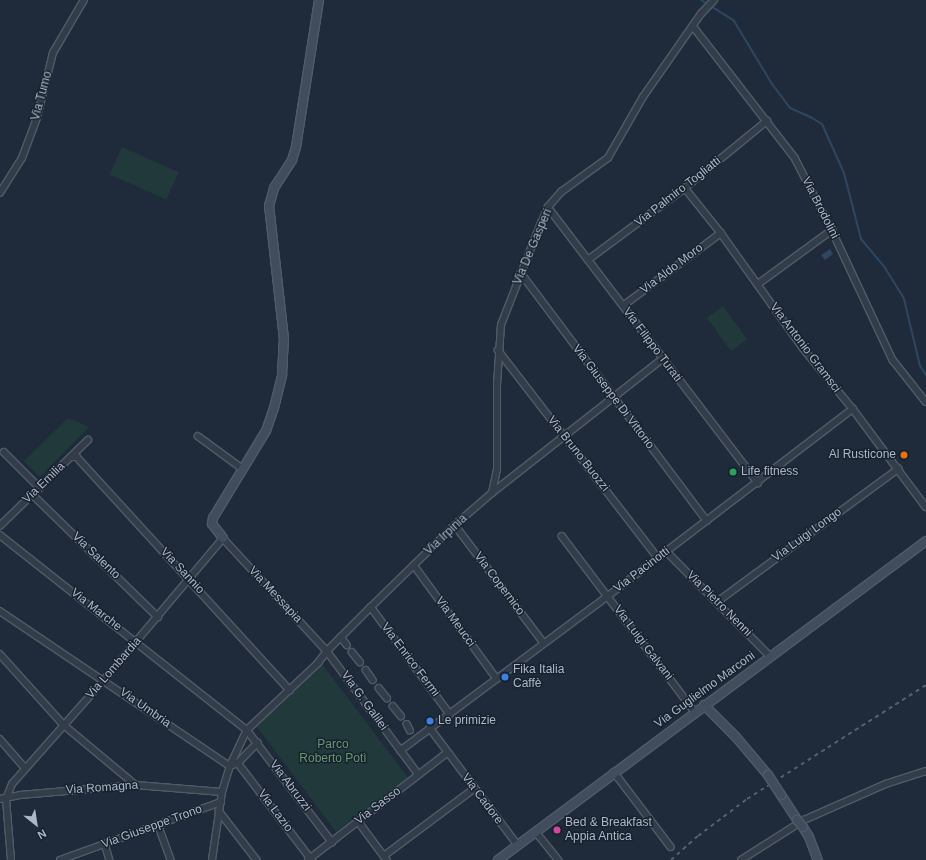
<!DOCTYPE html>
<meta charset="utf-8">
<style>
body{margin:0}
#map{position:relative;width:926px;height:860px;overflow:hidden;background:#1f2b3a;font-family:Helvetica,sans-serif}
div>[style]{position:absolute}
.green>*{inset:0;background:#21393b;transform-origin:0 0}
.water>*{inset:0;background:#2f4661}
.stream>*{height:2px;margin:-1px;padding:0 1px;transform-origin:1px;border-radius:1px;background:#2f4661}
.roads{filter:drop-shadow(1px 0 #505b68) drop-shadow(-1px 0 #505b68) drop-shadow(0 1px #505b68) drop-shadow(0 -1px #505b68)}
.street>*{height:5.5px;margin:-2.75px;padding:0 2.75px;transform-origin:2.75px;border-radius:2.75px;background:#333d4a}
.secondary>*{height:8px;margin:-4px;padding:0 4px;transform-origin:4px;border-radius:4px;background:#414c5d}
.rail>*{height:2px;margin-top:-1px;transform-origin:0;background:repeating-linear-gradient(90deg,#546172 0 4px,transparent 0 8px)}
.bridges{filter:drop-shadow(1px 0 #505b68) drop-shadow(-1px 0 #505b68) drop-shadow(0 1px #505b68) drop-shadow(0 -1px #505b68)}
.secondary-bridge>*{height:8px;margin:-4px;padding:0 4px;transform-origin:4px;border-radius:4px;background:#414c5d}
.dots>*{width:11px;height:11px;translate:-50% -50%;box-sizing:border-box;border:2px solid #18222f;border-radius:50%}
span{translate:-50% -50%;white-space:nowrap;text-align:center;line-height:1.15;-webkit-text-stroke:3px #18222f;paint-order:stroke}
.street-label{font-size:12px;color:#adb8c7}
.poi-label{font-size:12px;color:#adb8c7}
.right{translate:-100% -50%;text-align:right}
.left{translate:0 -50%;text-align:left}
.park-label{font-size:12px;color:#63996e}
.north{position:absolute;left:16px;top:804px;width:40px;height:40px;-webkit-text-stroke:3px #18222f;paint-order:stroke;rotate:150deg;font-size:11px;font-weight:700;line-height:16px;text-align:center;color:#adb8c7}
.north::after{content:'';display:block;margin:auto;width:14px;height:18px;background:#adb8c7;clip-path:polygon(50% 0,100% 100%,50% 72%,0 100%)}
</style>
<div id="map">
<div class="green">
<i style="left:122px;top:147px;width:62px;height:30px;rotate:24deg"></i>
<i style="left:723px;top:306px;width:41px;height:20px;rotate:54deg"></i>
<i style="clip-path:polygon(68px 418px,89px 427px,40px 477px,24px 461px)"></i>
<i style="left:323px;top:665px;width:141px;height:90px;rotate:53deg"></i>
</div>
<div class="water">
<i style="clip-path:polygon(830px 249px,833px 254px,825px 260px,821px 255px)"></i>
</div>
<div class="stream">
<i style="left:701px;top:0;width:39px;rotate:32deg"></i>
<i style="left:734px;top:21px;width:74px;rotate:58.9deg"></i>
<i style="left:772px;top:84px;width:30px;rotate:53deg"></i>
<i style="left:790px;top:108px;width:24px;rotate:24deg"></i>
<i style="left:812px;top:118px;width:12px;rotate:31deg"></i>
<i style="left:822px;top:124px;width:54px;rotate:65.8deg"></i>
<i style="left:844px;top:173px;width:68px;rotate:75.6deg"></i>
<i style="left:861px;top:239px;width:38px;rotate:50deg"></i>
<i style="left:885px;top:268px;width:36px;rotate:58deg"></i>
<i style="left:904px;top:299px;width:69px;rotate:76.6deg"></i>
<i style="left:920px;top:366px;width:11px;rotate:56deg"></i>
</div>
<div class="roads">
<div class="street">
<i style="left:693px;top:26px;width:167px;rotate:52.3deg"></i>
<i style="left:795px;top:158px;width:81px;rotate:62.8deg"></i>
<i style="left:832px;top:230px;width:144px;rotate:64.9deg"></i>
<i style="left:893px;top:360px;width:53px;rotate:51.8deg"></i>
<i style="left:685px;top:188px;width:58px;rotate:51.3deg"></i>
<i style="left:721px;top:233px;width:141px;rotate:54.5deg"></i>
<i style="left:803px;top:348px;width:79px;rotate:50.7deg"></i>
<i style="left:853px;top:409px;width:122px;rotate:53.3deg"></i>
<i style="left:0;top:193px;width:41px;rotate:-57.8deg"></i>
<i style="left:22px;top:158px;width:43px;rotate:-69.4deg"></i>
<i style="left:37px;top:118px;width:67px;rotate:-76.2deg"></i>
<i style="left:53px;top:53px;width:61px;rotate:-59.7deg"></i>
<i style="left:548px;top:207px;width:347px;rotate:52.7deg"></i>
<i style="left:588px;top:260px;width:121px;rotate:-36.6deg"></i>
<i style="left:685px;top:188px;width:106px;rotate:-39.3deg"></i>
<i style="left:521px;top:273px;width:310px;rotate:53.1deg"></i>
<i style="left:758px;top:284px;width:92px;rotate:-36.1deg"></i>
<i style="left:623px;top:306px;width:122px;rotate:-36.7deg"></i>
<i style="left:498px;top:350px;width:262px;rotate:52.4deg"></i>
<i style="left:198px;top:436px;width:56px;rotate:36.3deg"></i>
<i style="left:4px;top:452px;width:51px;rotate:45deg"></i>
<i style="left:71px;top:457px;width:6px"></i>
<i style="left:77px;top:457px;width:316px;rotate:47.6deg"></i>
<i style="left:492px;top:493px;width:24px;rotate:-78deg"></i>
<i style="left:497px;top:470px;width:85px;rotate:-90deg"></i>
<i style="left:497px;top:385px;width:60px;rotate:-86.2deg"></i>
<i style="left:501px;top:325px;width:110px;rotate:-68.6deg"></i>
<i style="left:541px;top:223px;width:17px;rotate:-66deg"></i>
<i style="left:548px;top:207px;width:20px;rotate:-49deg"></i>
<i style="left:561px;top:192px;width:58px;rotate:-35.9deg"></i>
<i style="left:608px;top:158px;width:70px;rotate:-60.2deg"></i>
<i style="left:643px;top:97px;width:101px;rotate:-55.1deg"></i>
<i style="left:701px;top:14px;width:19px;rotate:-47deg"></i>
<i style="left:33px;top:495px;width:175px;rotate:44.3deg"></i>
<i style="left:455px;top:525px;width:148px;rotate:53deg"></i>
<i style="left:0;top:526px;width:123px;rotate:-44.3deg"></i>
<i style="left:0;top:535px;width:315px;rotate:38.3deg"></i>
<i style="left:247px;top:730px;width:141px;rotate:52.8deg"></i>
<i style="left:562px;top:536px;width:221px;rotate:52.9deg"></i>
<i style="left:667px;top:552px;width:148px;rotate:45.3deg"></i>
<i style="left:414px;top:565px;width:141px;rotate:53.9deg"></i>
<i style="left:717px;top:602px;width:225px;rotate:-36.3deg"></i>
<i style="left:371px;top:607px;width:133px;rotate:53.6deg"></i>
<i style="left:0;top:611px;width:277px;rotate:34deg"></i>
<i style="left:230px;top:766px;width:9px;rotate:-21deg"></i>
<i style="left:238px;top:763px;width:28px;rotate:-46deg"></i>
<i style="left:341px;top:637px;width:10px;rotate:53deg"></i>
<i style="left:352px;top:652px;width:13px;rotate:51deg"></i>
<i style="left:0;top:654px;width:96px;rotate:48deg"></i>
<i style="left:64px;top:725px;width:94px;rotate:39.8deg"></i>
<i style="left:366px;top:670px;width:12px;rotate:55deg"></i>
<i style="left:379px;top:688px;width:13px;rotate:51deg"></i>
<i style="left:393px;top:706px;width:13px;rotate:51deg"></i>
<i style="left:407px;top:724px;width:7px;rotate:63deg"></i>
<i style="left:430px;top:728px;width:146px;rotate:53.1deg"></i>
<i style="left:0;top:739px;width:38px;rotate:49deg"></i>
<i style="left:400px;top:751px;width:259px;rotate:-36.7deg"></i>
<i style="left:608px;top:596px;width:308px;rotate:-37.4deg"></i>
<i style="left:238px;top:763px;width:122px;rotate:52.7deg"></i>
<i style="left:614px;top:772px;width:94px;rotate:52.8deg"></i>
<i style="left:0;top:799px;width:20px;rotate:-11deg"></i>
<i style="left:20px;top:795px;width:116px;rotate:-4.9deg"></i>
<i style="left:136px;top:785px;width:86px;rotate:4.7deg"></i>
<i style="left:219px;top:811px;width:62px;rotate:52.2deg"></i>
<i style="left:358px;top:821px;width:49px;rotate:53.4deg"></i>
<i style="left:158px;top:824px;width:38px;rotate:70deg"></i>
<i style="left:536px;top:832px;width:36px;rotate:51deg"></i>
<i style="left:105px;top:844px;width:17px;rotate:73deg"></i>
<i style="left:384px;top:856px;width:112px;rotate:-36.7deg"></i>
<i style="left:11px;top:860px;width:61px;rotate:-94.7deg"></i>
<i style="left:6px;top:799px;width:16px;rotate:-68deg"></i>
<i style="left:12px;top:784px;width:139px;rotate:-48.5deg"></i>
<i style="left:104px;top:680px;width:185px;rotate:-50deg"></i>
<i style="left:223px;top:538px;width:154px;rotate:47.4deg"></i>
<i style="left:327px;top:651px;width:154px;rotate:53.4deg"></i>
<i style="left:60px;top:860px;width:171px;rotate:-19.8deg"></i>
<i style="left:212px;top:860px;width:69px;rotate:-81.6deg"></i>
<i style="left:222px;top:792px;width:27px;rotate:-73deg"></i>
<i style="left:230px;top:766px;width:40px;rotate:-65deg"></i>
<i style="left:247px;top:730px;width:98px;rotate:-43.3deg"></i>
<i style="left:318px;top:663px;width:15px;rotate:-53deg"></i>
<i style="left:327px;top:651px;width:62px;rotate:-45deg"></i>
<i style="left:371px;top:607px;width:117px;rotate:-44.3deg"></i>
<i style="left:455px;top:525px;width:49px;rotate:-40.9deg"></i>
<i style="left:492px;top:493px;width:216px;rotate:-38.2deg"></i>
<i style="left:308px;top:860px;width:175px;rotate:-37.6deg"></i>
<i style="left:741px;top:860px;width:75px;rotate:-32.4deg"></i>
<i style="left:804px;top:820px;width:90px;rotate:-23.7deg"></i>
<i style="left:886px;top:784px;width:42px;rotate:-18deg"></i>
</div>
<div class="secondary">
<i style="left:223px;top:538px;width:18px;rotate:-128deg"></i>
<i style="left:212px;top:524px;width:6px;rotate:-81deg"></i>
<i style="left:213px;top:518px;width:102px;rotate:-58.7deg"></i>
<i style="left:266px;top:431px;width:24px;rotate:-71deg"></i>
<i style="left:274px;top:408px;width:34px;rotate:-76deg"></i>
<i style="left:282px;top:375px;width:36px;rotate:-87deg"></i>
<i style="left:284px;top:339px;width:134px;rotate:-96.4deg"></i>
<i style="left:269px;top:206px;width:19px;rotate:-74deg"></i>
<i style="left:274px;top:188px;width:33px;rotate:-57deg"></i>
<i style="left:292px;top:160px;width:14px;rotate:-73deg"></i>
<i style="left:296px;top:147px;width:149px;rotate:-81.1deg"></i>
<i style="left:704px;top:705px;width:45px;rotate:45deg"></i>
<i style="left:736px;top:737px;width:50px;rotate:49.9deg"></i>
<i style="left:781px;top:795px;width:30px;rotate:57deg"></i>
<i style="left:803px;top:827px;width:12px;rotate:59deg"></i>
<i style="left:809px;top:837px;width:25px;rotate:69deg"></i>
<i style="left:498px;top:860px;width:534px;rotate:-36.7deg"></i>
</div>
</div>
<div class="rail">
<i style="left:671px;top:860px;width:36px;rotate:-42deg"></i>
<i style="left:698px;top:836px;width:61px;rotate:-37.1deg"></i>
<i style="left:747px;top:799px;width:212px;rotate:-32.5deg"></i>
</div>
<div class="bridges">
<div class="secondary-bridge">
<i style="left:768px;top:775px;width:24px;rotate:57deg"></i>
<i style="left:797px;top:820px;width:9px;rotate:49deg"></i>
</div>
</div>
<div class="dots">
<i style="left:904px;top:455px;background:#e8710a"></i>
<i style="left:733px;top:472px;background:#2e9e5b"></i>
<i style="left:505px;top:677px;background:#3f7fe0"></i>
<i style="left:430px;top:721px;background:#3f7fe0"></i>
<i style="left:557px;top:830px;background:#d1479c"></i>
</div>
<div class="street-label">
<span style="left:42px;top:96px;rotate:-75deg">Via Tumo</span>
<span style="left:678px;top:192px;rotate:-38deg">Via Palmiro Togliatti</span>
<span style="left:820px;top:208px;rotate:63deg">Via Brodolini</span>
<span style="left:533px;top:247px;rotate:-67deg">Via De Gasperi</span>
<span style="left:672px;top:269px;rotate:-37deg">Via Aldo Moro</span>
<span style="left:652px;top:345px;rotate:53deg">Via Filippo Turati</span>
<span style="left:805px;top:348px;rotate:53deg">Via Antonio Gramsci</span>
<span style="left:613px;top:397px;rotate:53deg">Via Giuseppe Di Vittorio</span>
<span style="left:578px;top:454px;rotate:52deg">Via Bruno Buozzi</span>
<span style="left:44px;top:483px;rotate:-44deg">Via Emilia</span>
<span style="left:446px;top:535px;rotate:-43deg">Via Irpinia</span>
<span style="left:807px;top:535px;rotate:-36deg">Via Luigi Longo</span>
<span style="left:96px;top:556px;rotate:44deg">Via Salento</span>
<span style="left:642px;top:570px;rotate:-37deg">Via Pacinotti</span>
<span style="left:182px;top:571px;rotate:47deg">Via Sannio</span>
<span style="left:499px;top:584px;rotate:53deg">Via Copernico</span>
<span style="left:275px;top:595px;rotate:47deg">Via Messapia</span>
<span style="left:719px;top:604px;rotate:45deg">Via Pietro Nenni</span>
<span style="left:96px;top:610px;rotate:38deg">Via Marche</span>
<span style="left:455px;top:622px;rotate:54deg">Via Meucci</span>
<span style="left:643px;top:643px;rotate:53deg">Via Luigi Galvani</span>
<span style="left:410px;top:660px;rotate:53deg">Via Enrico Fermi</span>
<span style="left:114px;top:668px;rotate:-49deg">Via Lombardia</span>
<span style="left:705px;top:690px;rotate:-36deg">Via Guglielmo Marconi</span>
<span style="left:364px;top:701px;rotate:54deg">Via G. Galilei</span>
<span style="left:145px;top:708px;rotate:35deg">Via Umbria</span>
<span style="left:290px;top:786px;rotate:53deg">Via Abruzzi</span>
<span style="left:102px;top:788px;rotate:-4deg">Via Romagna</span>
<span style="left:482px;top:799px;rotate:53deg">Via Cadore</span>
<span style="left:378px;top:806px;rotate:-37deg">Via Sasso</span>
<span style="left:275px;top:811px;rotate:53deg">Via Lazio</span>
<span style="left:152px;top:827px;rotate:-20deg">Via Giuseppe Trono</span>
</div>
<div class="poi-label">
<span class="right" style="left:896px;top:455px">Al Rusticone</span>
<span class="left" style="left:741px;top:472px">Life fitness</span>
<span class="left" style="left:513px;top:677px">Fika Italia<br>Caffè</span>
<span class="left" style="left:438px;top:721px">Le primizie</span>
<span class="left" style="left:565px;top:830px">Bed &amp; Breakfast<br>Appia Antica</span>
</div>
<div class="park-label">
<span style="left:333px;top:752px">Parco<br>Roberto Potì</span>
</div>
<div class="north">N</div>
</div>
